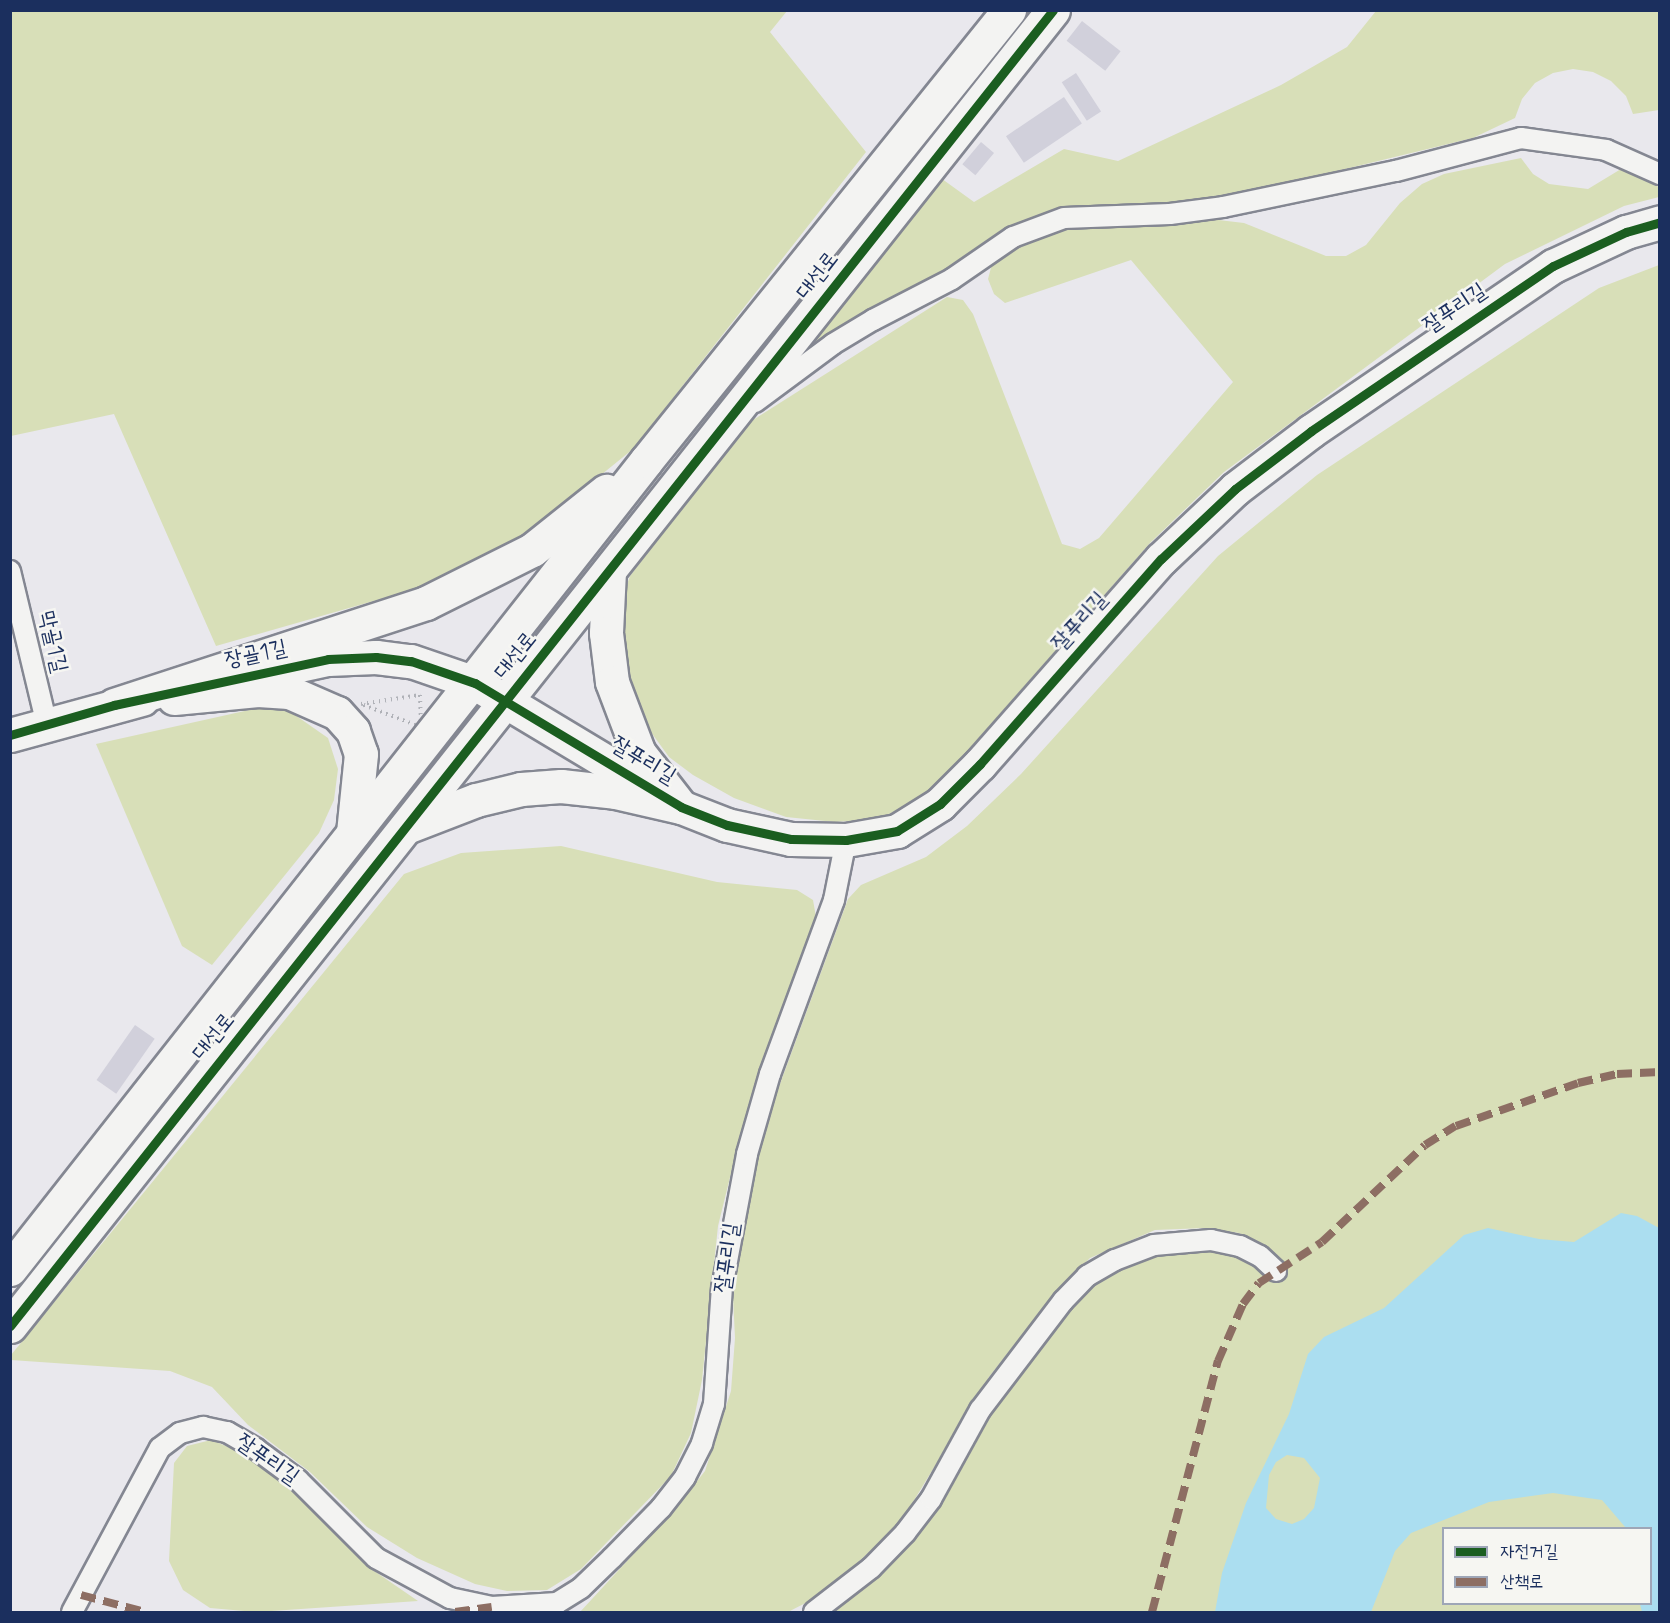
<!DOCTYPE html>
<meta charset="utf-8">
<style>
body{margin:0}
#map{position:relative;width:1670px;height:1623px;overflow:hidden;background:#e9e8ed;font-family:Mynerve,"Poor Story",sans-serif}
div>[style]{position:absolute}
.green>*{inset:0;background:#d8dfb8}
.water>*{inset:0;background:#abdef0}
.building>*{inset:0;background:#d1d0db;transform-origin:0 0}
.path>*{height:4px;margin-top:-2px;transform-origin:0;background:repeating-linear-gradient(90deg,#b0b2b8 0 1.5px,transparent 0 6px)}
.roads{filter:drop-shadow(2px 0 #848792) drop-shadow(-2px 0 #848792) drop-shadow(0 2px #848792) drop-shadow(0 -2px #848792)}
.service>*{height:20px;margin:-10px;padding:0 10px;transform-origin:10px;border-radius:10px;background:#f3f3f2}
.minor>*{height:33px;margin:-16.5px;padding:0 16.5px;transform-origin:16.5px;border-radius:16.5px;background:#f3f3f2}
.tertiary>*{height:33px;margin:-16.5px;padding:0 16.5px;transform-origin:16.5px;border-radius:16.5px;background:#f3f3f2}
.quiet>*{height:8px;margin-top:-4px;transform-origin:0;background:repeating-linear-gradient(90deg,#8d6e63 0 15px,transparent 0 23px)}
.cycleway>*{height:9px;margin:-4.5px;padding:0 4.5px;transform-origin:4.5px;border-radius:4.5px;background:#1b5e20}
span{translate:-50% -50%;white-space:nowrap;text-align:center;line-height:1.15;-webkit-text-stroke:5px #f6f6f2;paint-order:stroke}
.street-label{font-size:22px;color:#1b2f5e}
.frame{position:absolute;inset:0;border:12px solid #1b2f5e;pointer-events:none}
.legend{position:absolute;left:1442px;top:1527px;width:210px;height:78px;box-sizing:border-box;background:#f6f6f2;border:2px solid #9ea6b7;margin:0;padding:8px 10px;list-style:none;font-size:18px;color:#1b2f5e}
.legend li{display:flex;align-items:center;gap:12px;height:30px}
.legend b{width:30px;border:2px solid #9ea6b7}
</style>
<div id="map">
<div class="green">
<i style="clip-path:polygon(10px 11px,787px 11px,770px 32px,866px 152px,633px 449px,559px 509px,499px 552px,440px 582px,216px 646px,114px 414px,11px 436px)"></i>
<i style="clip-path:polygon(1376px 11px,1659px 11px,1659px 110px,1633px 114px,1626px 96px,1611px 81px,1593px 72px,1573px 69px,1553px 73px,1535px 83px,1522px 99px,1515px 118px,1473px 138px,1217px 200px,1050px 211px,1014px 225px,927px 281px,794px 358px,938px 176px,974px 202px,1064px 149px,1118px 161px,1281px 85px,1347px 47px)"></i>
<i style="clip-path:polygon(1521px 158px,1533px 174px,1549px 184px,1588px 189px,1621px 169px,1659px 187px,1659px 197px,1624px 206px,1505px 264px,1224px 472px,1150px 543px,928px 796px,878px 819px,835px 822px,786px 817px,734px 798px,693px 775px,669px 757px,640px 717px,616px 646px,620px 604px,630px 576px,742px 427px,947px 297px,963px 300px,973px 314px,1062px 544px,1080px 549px,1099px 538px,1233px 382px,1131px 260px,1005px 303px,994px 294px,988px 279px,992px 264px,1006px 250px,1070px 224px,1210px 219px,1244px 223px,1326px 256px,1346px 256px,1366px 245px,1400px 203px,1422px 184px,1444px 174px)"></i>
<i style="clip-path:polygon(evenodd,1659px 265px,1659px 1612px,831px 1612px,876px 1576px,915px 1536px,945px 1495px,998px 1402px,1084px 1290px,1111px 1271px,1152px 1254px,1222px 1250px,1277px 1259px,1261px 1244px,1239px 1233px,1205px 1228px,1155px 1230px,1090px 1258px,1055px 1293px,989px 1377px,899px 1525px,823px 1594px,788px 1612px,580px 1612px,675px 1509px,705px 1471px,731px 1391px,735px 1338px,733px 1297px,745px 1209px,763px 1130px,848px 899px,861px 885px,926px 857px,967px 826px,1021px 774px,1218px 556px,1317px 475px,1599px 288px,1659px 265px,1444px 1528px,1650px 1528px,1650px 1604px,1444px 1604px,1444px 1528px)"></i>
<i style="clip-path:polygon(263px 707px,285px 708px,328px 738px,338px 769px,334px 800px,319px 833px,212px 965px,182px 946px,96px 744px)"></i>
<i style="clip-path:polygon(561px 846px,717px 882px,797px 890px,813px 900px,816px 917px,740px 1137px,718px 1226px,702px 1380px,691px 1433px,671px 1476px,581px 1569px,547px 1590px,507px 1591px,475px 1584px,417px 1558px,367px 1527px,310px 1472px,248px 1425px,212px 1387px,170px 1371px,11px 1360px,11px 1355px,404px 874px,461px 853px)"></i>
<i style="clip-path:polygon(211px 1440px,241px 1452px,289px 1485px,367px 1566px,418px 1601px,257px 1612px,210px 1608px,183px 1590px,169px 1561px,174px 1463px,187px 1446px)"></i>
</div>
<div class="water">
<i style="clip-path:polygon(evenodd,1621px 1213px,1637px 1216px,1659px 1228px,1659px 1612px,1642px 1612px,1640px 1604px,1650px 1604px,1650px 1528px,1626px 1528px,1602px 1500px,1553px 1493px,1489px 1502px,1411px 1533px,1395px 1551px,1371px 1612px,1215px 1612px,1222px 1573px,1246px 1503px,1289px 1414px,1308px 1354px,1324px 1337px,1384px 1308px,1464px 1235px,1488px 1228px,1539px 1239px,1574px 1242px,1621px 1213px,1287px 1455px,1304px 1458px,1320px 1478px,1314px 1508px,1304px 1519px,1292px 1524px,1276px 1519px,1266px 1508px,1269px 1475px,1276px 1462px,1287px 1455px)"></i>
</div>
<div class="building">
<i style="left:1082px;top:21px;width:49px;height:25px;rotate:38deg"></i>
<i style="left:1076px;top:73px;width:46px;height:17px;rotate:57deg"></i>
<i style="left:1064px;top:97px;width:32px;height:70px;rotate:56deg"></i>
<i style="left:981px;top:142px;width:17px;height:29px;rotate:40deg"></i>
<i style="left:135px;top:1025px;width:24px;height:67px;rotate:35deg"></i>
</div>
<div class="path">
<i style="left:420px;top:695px;width:32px;rotate:88deg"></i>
<i style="left:421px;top:727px;width:64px;rotate:-159deg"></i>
<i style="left:361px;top:704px;width:60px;rotate:-8.7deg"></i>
</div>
<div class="roads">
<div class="service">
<i style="left:755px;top:402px;width:97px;rotate:-36.6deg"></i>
<i style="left:833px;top:344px;width:47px;rotate:-31deg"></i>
<i style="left:873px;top:320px;width:89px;rotate:-27.4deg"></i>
<i style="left:952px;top:279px;width:74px;rotate:-34.5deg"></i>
<i style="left:1013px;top:237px;width:54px;rotate:-20.4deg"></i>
<i style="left:1064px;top:218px;width:106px;rotate:-2.2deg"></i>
<i style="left:1170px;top:214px;width:53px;rotate:-7.5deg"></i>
<i style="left:1223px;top:207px;width:177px;rotate:-11.8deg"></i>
<i style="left:1396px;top:171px;width:129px;rotate:-14.8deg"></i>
<i style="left:1521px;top:138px;width:86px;rotate:8deg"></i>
<i style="left:1606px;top:150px;width:59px;rotate:24deg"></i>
<i style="left:10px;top:571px;width:158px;rotate:76.5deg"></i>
<i style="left:72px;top:1612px;width:186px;rotate:-61.8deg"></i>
<i style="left:160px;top:1448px;width:25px;rotate:-37deg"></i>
<i style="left:180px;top:1433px;width:24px;rotate:-15deg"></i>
<i style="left:203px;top:1427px;width:25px;rotate:12deg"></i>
<i style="left:227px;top:1432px;width:34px;rotate:30deg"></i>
<i style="left:256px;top:1449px;width:52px;rotate:36.4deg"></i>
<i style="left:298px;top:1480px;width:110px;rotate:45deg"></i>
<i style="left:376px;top:1558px;width:84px;rotate:28.4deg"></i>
<i style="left:450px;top:1598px;width:43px;rotate:12.1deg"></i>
<i style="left:492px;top:1607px;width:65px;rotate:-3.5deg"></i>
<i style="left:557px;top:1603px;width:28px;rotate:-32deg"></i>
<i style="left:581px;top:1588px;width:43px;rotate:-44.1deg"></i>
<i style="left:612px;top:1558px;width:70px;rotate:-45.6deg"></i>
<i style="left:661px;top:1508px;width:39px;rotate:-52deg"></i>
<i style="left:685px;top:1477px;width:38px;rotate:-63deg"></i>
<i style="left:702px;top:1443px;width:41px;rotate:-72.9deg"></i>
<i style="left:714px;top:1404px;width:116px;rotate:-86.1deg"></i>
<i style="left:722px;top:1288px;width:136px;rotate:-79.4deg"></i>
<i style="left:747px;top:1154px;width:83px;rotate:-74deg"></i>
<i style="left:770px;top:1074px;width:185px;rotate:-69.8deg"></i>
<i style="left:834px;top:900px;width:61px;rotate:-78.7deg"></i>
<i style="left:814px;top:1612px;width:72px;rotate:-37.7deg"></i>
<i style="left:871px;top:1568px;width:49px;rotate:-45.8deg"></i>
<i style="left:905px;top:1533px;width:43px;rotate:-52.6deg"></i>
<i style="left:931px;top:1499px;width:102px;rotate:-61.2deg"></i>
<i style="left:980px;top:1410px;width:137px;rotate:-52.7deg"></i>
<i style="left:1063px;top:1301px;width:35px;rotate:-46deg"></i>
<i style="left:1087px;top:1276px;width:32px;rotate:-30deg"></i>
<i style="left:1115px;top:1260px;width:42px;rotate:-21deg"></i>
<i style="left:1154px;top:1245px;width:57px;rotate:-5deg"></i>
<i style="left:1211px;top:1240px;width:30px;rotate:12deg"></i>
<i style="left:1240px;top:1246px;width:22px;rotate:27deg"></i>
<i style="left:1260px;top:1256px;width:22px;rotate:43deg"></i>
</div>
<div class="minor">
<i style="left:225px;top:681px;width:105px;rotate:-12.1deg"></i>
<i style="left:328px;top:659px;width:48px;rotate:-2.4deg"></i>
<i style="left:376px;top:657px;width:35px;rotate:7deg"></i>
<i style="left:411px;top:661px;width:68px;rotate:19deg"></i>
<i style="left:475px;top:683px;width:240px;rotate:31deg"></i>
<i style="left:681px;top:807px;width:49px;rotate:21.4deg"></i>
<i style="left:727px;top:825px;width:66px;rotate:12.3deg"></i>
<i style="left:791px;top:839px;width:55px;rotate:1deg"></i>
<i style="left:846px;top:840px;width:52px;rotate:-10deg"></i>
<i style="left:897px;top:831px;width:51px;rotate:-32.1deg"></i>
<i style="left:940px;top:804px;width:57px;rotate:-45deg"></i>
<i style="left:980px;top:764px;width:273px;rotate:-48.6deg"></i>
<i style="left:1161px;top:559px;width:102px;rotate:-43.4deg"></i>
<i style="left:1235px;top:489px;width:96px;rotate:-37.3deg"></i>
<i style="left:1311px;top:431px;width:293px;rotate:-34.3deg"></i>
<i style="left:1553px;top:266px;width:81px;rotate:-25deg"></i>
<i style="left:1626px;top:232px;width:35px;rotate:-16deg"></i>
<i style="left:10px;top:735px;width:137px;rotate:-15.3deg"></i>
</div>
<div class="tertiary">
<i style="left:609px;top:571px;width:62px;rotate:92.8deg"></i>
<i style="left:606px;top:633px;width:49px;rotate:83deg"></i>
<i style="left:612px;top:682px;width:76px;rotate:69.2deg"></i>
<i style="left:639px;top:753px;width:68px;rotate:52.1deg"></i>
<i style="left:174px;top:698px;width:84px;rotate:-5.4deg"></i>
<i style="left:258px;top:690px;width:31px;rotate:4deg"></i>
<i style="left:289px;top:692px;width:52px;rotate:23.6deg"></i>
<i style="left:337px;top:713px;width:24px;rotate:48deg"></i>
<i style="left:353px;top:731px;width:24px;rotate:71deg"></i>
<i style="left:361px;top:754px;width:79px;rotate:95.8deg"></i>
<i style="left:114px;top:705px;width:328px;rotate:-18.1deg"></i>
<i style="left:426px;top:603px;width:119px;rotate:-26.6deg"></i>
<i style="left:532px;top:550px;width:95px;rotate:-38.6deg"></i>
<i style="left:406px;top:827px;width:75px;rotate:-21.1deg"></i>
<i style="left:476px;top:800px;width:46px;rotate:-13.7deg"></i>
<i style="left:521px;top:789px;width:40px;rotate:-4.3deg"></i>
<i style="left:561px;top:786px;width:54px;rotate:6.3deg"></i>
<i style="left:615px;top:792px;width:68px;rotate:12.8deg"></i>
<i style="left:10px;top:1269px;width:1028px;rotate:-51.79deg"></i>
<i style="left:646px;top:461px;width:579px;rotate:-51.17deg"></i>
<i style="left:10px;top:1326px;width:1679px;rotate:-51.6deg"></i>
</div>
</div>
<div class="quiet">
<i style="left:81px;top:1595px;width:66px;rotate:14.9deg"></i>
<i style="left:455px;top:1612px;width:37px;rotate:-8deg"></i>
<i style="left:1152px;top:1612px;width:260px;rotate:-75.3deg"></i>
<i style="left:1218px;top:1361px;width:62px;rotate:-66.3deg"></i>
<i style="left:1243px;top:1304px;width:26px;rotate:-53deg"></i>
<i style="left:1259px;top:1283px;width:75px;rotate:-33.1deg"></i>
<i style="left:1322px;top:1242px;width:141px;rotate:-43.3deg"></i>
<i style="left:1425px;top:1145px;width:36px;rotate:-32deg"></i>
<i style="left:1456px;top:1126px;width:129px;rotate:-19.4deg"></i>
<i style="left:1578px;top:1083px;width:40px;rotate:-13deg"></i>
<i style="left:1617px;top:1074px;width:43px;rotate:-2.7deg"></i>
</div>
<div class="cycleway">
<i style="left:10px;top:735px;width:108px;rotate:-16.1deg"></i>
<i style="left:114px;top:705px;width:219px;rotate:-12.1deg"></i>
<i style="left:328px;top:659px;width:48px;rotate:-2.4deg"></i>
<i style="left:376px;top:657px;width:35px;rotate:7deg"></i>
<i style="left:411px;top:661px;width:68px;rotate:19deg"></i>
<i style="left:475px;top:683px;width:240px;rotate:31deg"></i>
<i style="left:681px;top:807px;width:49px;rotate:21.4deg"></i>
<i style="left:727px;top:825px;width:66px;rotate:12.3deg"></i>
<i style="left:791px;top:839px;width:55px;rotate:1deg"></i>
<i style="left:846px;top:840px;width:52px;rotate:-10deg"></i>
<i style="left:897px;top:831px;width:51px;rotate:-32.1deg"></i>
<i style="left:940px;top:804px;width:57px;rotate:-45deg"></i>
<i style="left:980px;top:764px;width:273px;rotate:-48.6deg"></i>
<i style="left:1161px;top:559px;width:102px;rotate:-43.4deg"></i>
<i style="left:1235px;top:489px;width:96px;rotate:-37.3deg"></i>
<i style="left:1311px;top:431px;width:293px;rotate:-34.3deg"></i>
<i style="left:1553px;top:266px;width:81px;rotate:-25deg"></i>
<i style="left:1626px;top:232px;width:35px;rotate:-16deg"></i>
<i style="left:10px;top:1326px;width:1679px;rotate:-51.6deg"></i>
</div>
<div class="street-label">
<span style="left:818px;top:276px;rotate:-52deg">대선로</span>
<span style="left:1455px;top:309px;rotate:-34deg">잘푸리길</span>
<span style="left:1080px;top:622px;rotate:-48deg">잘푸리길</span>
<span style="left:52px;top:642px;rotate:77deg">막골1길</span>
<span style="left:256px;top:655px;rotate:-12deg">장골1길</span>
<span style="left:516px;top:656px;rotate:-51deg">대선로</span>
<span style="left:643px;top:761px;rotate:31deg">잘푸리길</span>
<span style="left:214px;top:1037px;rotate:-51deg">대선로</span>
<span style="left:728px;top:1258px;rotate:-82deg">잘푸리길</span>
<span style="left:267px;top:1460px;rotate:35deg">잘푸리길</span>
</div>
<div class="frame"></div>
<ul class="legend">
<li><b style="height:8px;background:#1b5e20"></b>자전거길</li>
<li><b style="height:8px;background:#8d6e63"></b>산책로</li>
</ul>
</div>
